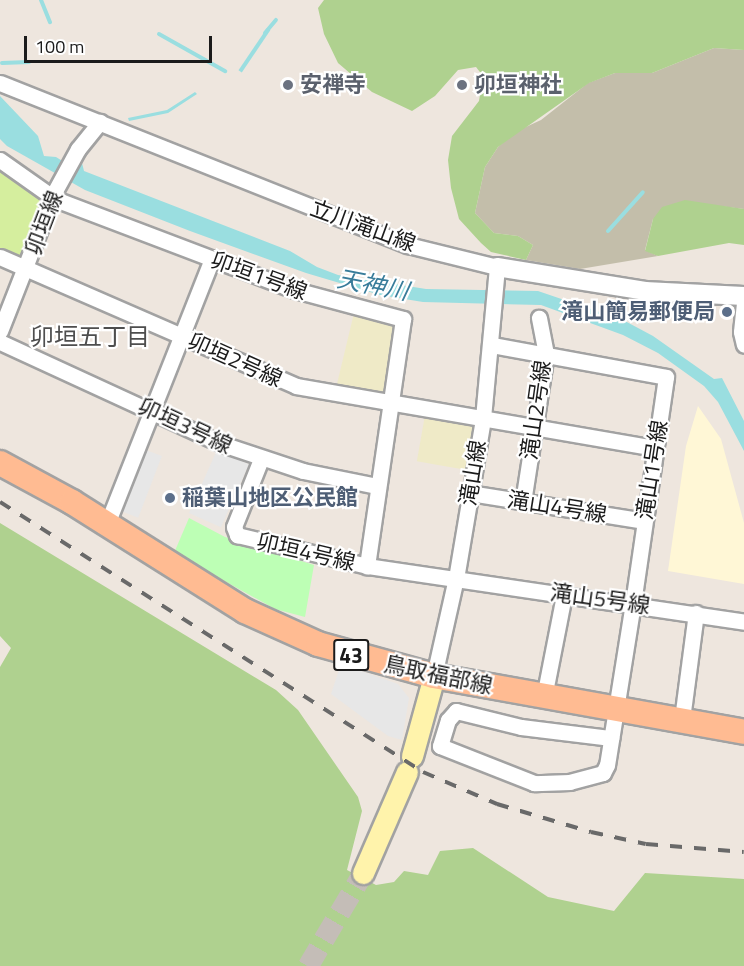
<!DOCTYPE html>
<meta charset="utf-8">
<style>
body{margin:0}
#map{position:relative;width:744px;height:966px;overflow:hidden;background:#eee6de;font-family:"Titillium Web","Noto Sans JP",sans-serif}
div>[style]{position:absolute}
.education>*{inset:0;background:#fff7d6}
.construction>*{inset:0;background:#c3beaa}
.farmland>*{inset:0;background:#efeac7;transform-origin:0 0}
.grass>*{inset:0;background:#d5ee9e}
.forest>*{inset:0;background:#afd18f}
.park>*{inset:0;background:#bdffb5}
.parking>*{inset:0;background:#e7e7e7;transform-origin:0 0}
.water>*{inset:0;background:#9adee0;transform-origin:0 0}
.stream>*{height:4px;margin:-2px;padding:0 2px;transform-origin:2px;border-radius:2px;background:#9adee0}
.secondary-tunnel>*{height:21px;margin-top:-10.5px;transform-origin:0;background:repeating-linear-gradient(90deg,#c4bdb7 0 21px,transparent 0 31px)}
.roads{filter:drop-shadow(2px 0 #a2a2a2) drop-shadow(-2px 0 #a2a2a2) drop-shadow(0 2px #a2a2a2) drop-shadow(0 -2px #a2a2a2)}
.minor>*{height:15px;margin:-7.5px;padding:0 7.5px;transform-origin:7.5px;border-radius:7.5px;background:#fff}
.tertiary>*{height:18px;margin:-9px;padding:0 9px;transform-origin:9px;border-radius:9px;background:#fff}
.secondary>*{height:21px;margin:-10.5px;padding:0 10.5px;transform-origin:10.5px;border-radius:10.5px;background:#fff3ab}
.primary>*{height:24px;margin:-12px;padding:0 12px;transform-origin:12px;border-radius:12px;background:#ffbb92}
.rail>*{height:4px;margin-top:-2px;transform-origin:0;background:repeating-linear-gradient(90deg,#696969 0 12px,transparent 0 24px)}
.dots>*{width:16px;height:16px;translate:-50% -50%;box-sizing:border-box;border:3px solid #fff;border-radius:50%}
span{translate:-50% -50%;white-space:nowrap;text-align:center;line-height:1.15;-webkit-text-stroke:4.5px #fff;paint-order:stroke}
.shield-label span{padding:2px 4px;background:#fff;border:2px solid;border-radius:4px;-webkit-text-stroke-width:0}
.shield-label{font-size:21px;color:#1b1b1b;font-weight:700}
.worship-label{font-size:22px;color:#5b616d;font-weight:700}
.left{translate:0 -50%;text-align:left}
.street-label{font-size:22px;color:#1b1b1b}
.service-label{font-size:22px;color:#4e5e75;font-weight:700}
.right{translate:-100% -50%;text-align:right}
.water-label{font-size:24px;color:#387c9a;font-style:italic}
.neighbourhood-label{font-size:24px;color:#4e4e4e}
.scale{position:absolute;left:24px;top:36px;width:188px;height:27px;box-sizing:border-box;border:3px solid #1b1b1b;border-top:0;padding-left:8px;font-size:18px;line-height:21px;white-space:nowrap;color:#1b1b1b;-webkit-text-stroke:4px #fff;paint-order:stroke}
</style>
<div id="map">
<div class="education">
<i style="clip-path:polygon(698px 406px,721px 439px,744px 523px,744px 584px,668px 571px,686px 446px)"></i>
</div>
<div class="construction">
<i style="clip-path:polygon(714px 48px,744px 50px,744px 209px,719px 206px,653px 219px,645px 250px,658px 256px,580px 269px,526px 260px,533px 245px,518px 236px,494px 233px,475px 213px,485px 167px,498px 147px,515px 132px,541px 120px,588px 83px,615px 73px,652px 73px)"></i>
</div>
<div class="farmland">
<i style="clip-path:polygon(354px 313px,392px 320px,396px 328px,386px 393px,380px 398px,336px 388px)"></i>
<i style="left:425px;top:415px;width:52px;height:47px;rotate:10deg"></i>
</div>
<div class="grass">
<i style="clip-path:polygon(0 168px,46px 199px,21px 260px,0 250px)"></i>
</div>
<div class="forest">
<i style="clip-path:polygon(324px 0,744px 0,744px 50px,714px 48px,652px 73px,615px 73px,589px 83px,498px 147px,485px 167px,475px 213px,494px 233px,518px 236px,533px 245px,526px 260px,491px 252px,481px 243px,459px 219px,451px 188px,448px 160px,452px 136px,479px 101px,483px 76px,476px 67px,458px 70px,435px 96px,412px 111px,372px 92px,338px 63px,324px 34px,318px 8px)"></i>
<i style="clip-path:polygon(685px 200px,744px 209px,744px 245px,729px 243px,658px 256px,645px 251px,653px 219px,662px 207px)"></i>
<i style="clip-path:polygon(0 523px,276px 690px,298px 710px,358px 797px,362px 811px,347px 870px,376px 885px,394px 882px,404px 871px,428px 875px,440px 851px,473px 848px,548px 897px,614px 911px,645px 873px,744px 879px,744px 966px,0 966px,0 667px,11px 648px,0 636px)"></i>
</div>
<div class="park">
<i style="clip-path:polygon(189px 518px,225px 537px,314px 565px,305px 617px,275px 609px,174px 553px)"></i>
</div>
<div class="parking">
<i style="left:146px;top:450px;width:17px;height:66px;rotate:21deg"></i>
<i style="left:217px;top:450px;width:35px;height:69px;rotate:24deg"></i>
<i style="clip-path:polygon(341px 664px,398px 684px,409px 698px,402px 740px,388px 736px,331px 694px)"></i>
</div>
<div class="water">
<i style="left:267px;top:28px;width:4px;height:51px;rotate:34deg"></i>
<i style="clip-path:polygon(195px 92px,197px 94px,168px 113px,129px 121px,128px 118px,167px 110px)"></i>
<i style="clip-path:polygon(0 96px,38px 136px,44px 156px,56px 157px,72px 167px,100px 132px,82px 163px,84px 171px,290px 251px,317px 267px,338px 275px,426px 289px,538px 291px,623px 320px,653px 336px,714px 379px,722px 378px,744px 421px,744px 451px,718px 402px,704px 386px,658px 353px,623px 335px,541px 305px,423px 302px,380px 295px,306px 273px,190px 231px,85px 190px,7px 146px,0 139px)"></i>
</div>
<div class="stream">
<i style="left:41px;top:0;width:24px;rotate:68deg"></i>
<i style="left:265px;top:33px;width:17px;rotate:-50deg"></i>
<i style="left:159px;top:34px;width:76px;rotate:29.3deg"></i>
<i style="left:2px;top:63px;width:27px;rotate:-2deg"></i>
<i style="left:608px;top:231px;width:52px;rotate:-48.1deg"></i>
</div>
<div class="secondary-tunnel">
<i style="left:308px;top:966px;width:108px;rotate:-59.4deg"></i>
</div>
<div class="roads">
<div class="minor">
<i style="left:0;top:83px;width:439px;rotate:21.7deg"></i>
<i style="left:408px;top:245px;width:92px;rotate:13.9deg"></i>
<i style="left:497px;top:267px;width:153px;rotate:95.3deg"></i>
<i style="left:483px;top:419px;width:161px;rotate:99.6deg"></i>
<i style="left:456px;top:578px;width:100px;rotate:102.7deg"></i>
<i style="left:0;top:160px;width:67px;rotate:35.3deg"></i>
<i style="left:55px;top:199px;width:257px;rotate:20.8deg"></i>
<i style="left:295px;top:290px;width:112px;rotate:15deg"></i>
<i style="left:403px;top:319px;width:250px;rotate:98.3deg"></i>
<i style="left:0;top:257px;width:323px;rotate:23.5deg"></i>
<i style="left:296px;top:386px;width:365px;rotate:9.8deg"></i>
<i style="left:744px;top:303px;width:29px;rotate:96deg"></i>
<i style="left:741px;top:332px;width:13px;rotate:77deg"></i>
<i style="left:0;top:331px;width:150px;rotate:-68.6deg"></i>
<i style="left:55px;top:191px;width:48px;rotate:-61.3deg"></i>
<i style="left:78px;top:149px;width:35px;rotate:-51deg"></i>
<i style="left:0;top:342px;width:244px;rotate:24.7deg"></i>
<i style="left:222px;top:444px;width:85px;rotate:18.4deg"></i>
<i style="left:303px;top:471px;width:76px;rotate:11.5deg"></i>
<i style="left:492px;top:345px;width:177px;rotate:10.4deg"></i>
<i style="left:666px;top:377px;width:228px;rotate:98.3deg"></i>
<i style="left:633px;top:603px;width:164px;rotate:99.1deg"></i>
<i style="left:607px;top:765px;width:9px;rotate:117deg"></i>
<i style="left:603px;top:773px;width:34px;rotate:165deg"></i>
<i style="left:570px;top:782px;width:36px;rotate:178deg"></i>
<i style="left:534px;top:783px;width:101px;rotate:-158.5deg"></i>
<i style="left:440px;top:746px;width:27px;rotate:-73deg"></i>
<i style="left:448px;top:720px;width:12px;rotate:-48deg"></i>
<i style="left:456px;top:711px;width:67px;rotate:13.8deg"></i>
<i style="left:521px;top:727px;width:91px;rotate:7deg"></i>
<i style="left:261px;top:459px;width:73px;rotate:111.7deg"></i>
<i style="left:234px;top:527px;width:9px;rotate:69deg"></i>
<i style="left:237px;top:535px;width:134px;rotate:13.4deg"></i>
<i style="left:367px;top:566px;width:381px;rotate:8.4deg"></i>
<i style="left:470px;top:493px;width:176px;rotate:9.1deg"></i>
<i style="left:523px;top:502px;width:150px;rotate:-81.2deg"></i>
<i style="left:546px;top:354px;width:37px;rotate:-101deg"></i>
<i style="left:107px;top:524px;width:285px;rotate:-68.4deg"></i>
<i style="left:544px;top:697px;width:104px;rotate:-78.9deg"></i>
<i style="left:682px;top:719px;width:107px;rotate:-82.5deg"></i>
</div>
<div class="tertiary">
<i style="left:497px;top:267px;width:150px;rotate:9.2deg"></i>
<i style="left:645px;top:291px;width:99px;rotate:2.9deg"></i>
</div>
<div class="secondary">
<i style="left:412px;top:756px;width:83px;rotate:-74.6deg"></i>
<i style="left:363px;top:873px;width:110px;rotate:-66.5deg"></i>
</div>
<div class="primary">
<i style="left:0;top:463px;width:82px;rotate:28.4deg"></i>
<i style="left:72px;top:502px;width:204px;rotate:32.2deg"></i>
<i style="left:245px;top:611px;width:80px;rotate:24.3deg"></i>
<i style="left:318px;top:644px;width:120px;rotate:15.4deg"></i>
<i style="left:434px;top:676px;width:315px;rotate:10.2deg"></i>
</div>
</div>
<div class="rail">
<i style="left:0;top:502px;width:502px;rotate:32.55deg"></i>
<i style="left:423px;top:772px;width:81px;rotate:23.4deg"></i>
<i style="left:497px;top:804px;width:98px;rotate:16.6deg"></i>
<i style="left:591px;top:832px;width:56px;rotate:12.3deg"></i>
<i style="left:646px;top:844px;width:98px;rotate:4.7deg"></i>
</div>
<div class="dots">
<i style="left:288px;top:85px;background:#6b7280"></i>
<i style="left:462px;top:85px;background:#6b7280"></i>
<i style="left:727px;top:312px;background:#5c6f8a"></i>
<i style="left:170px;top:498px;background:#5c6f8a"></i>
</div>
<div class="shield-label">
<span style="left:351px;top:655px">43</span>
</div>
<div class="worship-label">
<span class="left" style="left:300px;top:85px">安禅寺</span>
<span class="left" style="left:474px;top:85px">卯垣神社</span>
</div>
<div class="street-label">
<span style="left:44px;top:223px;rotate:-69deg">卯垣線</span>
<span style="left:363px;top:226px;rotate:20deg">立川滝山線</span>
<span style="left:259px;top:276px;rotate:20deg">卯垣1号線</span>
<span style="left:235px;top:360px;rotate:24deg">卯垣2号線</span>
<span style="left:536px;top:410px;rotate:-82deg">滝山2号線</span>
<span style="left:185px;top:426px;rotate:25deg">卯垣3号線</span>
<span style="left:652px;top:470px;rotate:-81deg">滝山1号線</span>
<span style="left:473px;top:473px;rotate:-81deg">滝山線</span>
<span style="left:557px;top:507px;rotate:9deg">滝山4号線</span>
<span style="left:306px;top:552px;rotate:13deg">卯垣4号線</span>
<span style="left:600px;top:599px;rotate:8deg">滝山5号線</span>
<span style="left:438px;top:675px;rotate:12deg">鳥取福部線</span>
</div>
<div class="service-label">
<span class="right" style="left:715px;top:312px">滝山簡易郵便局</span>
<span class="left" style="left:182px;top:498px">稲葉山地区公民館</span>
</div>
<div class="water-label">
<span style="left:373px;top:285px;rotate:11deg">天神川</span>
</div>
<div class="neighbourhood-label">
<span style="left:90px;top:337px">卯垣五丁目</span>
</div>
<div class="scale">100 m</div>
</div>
